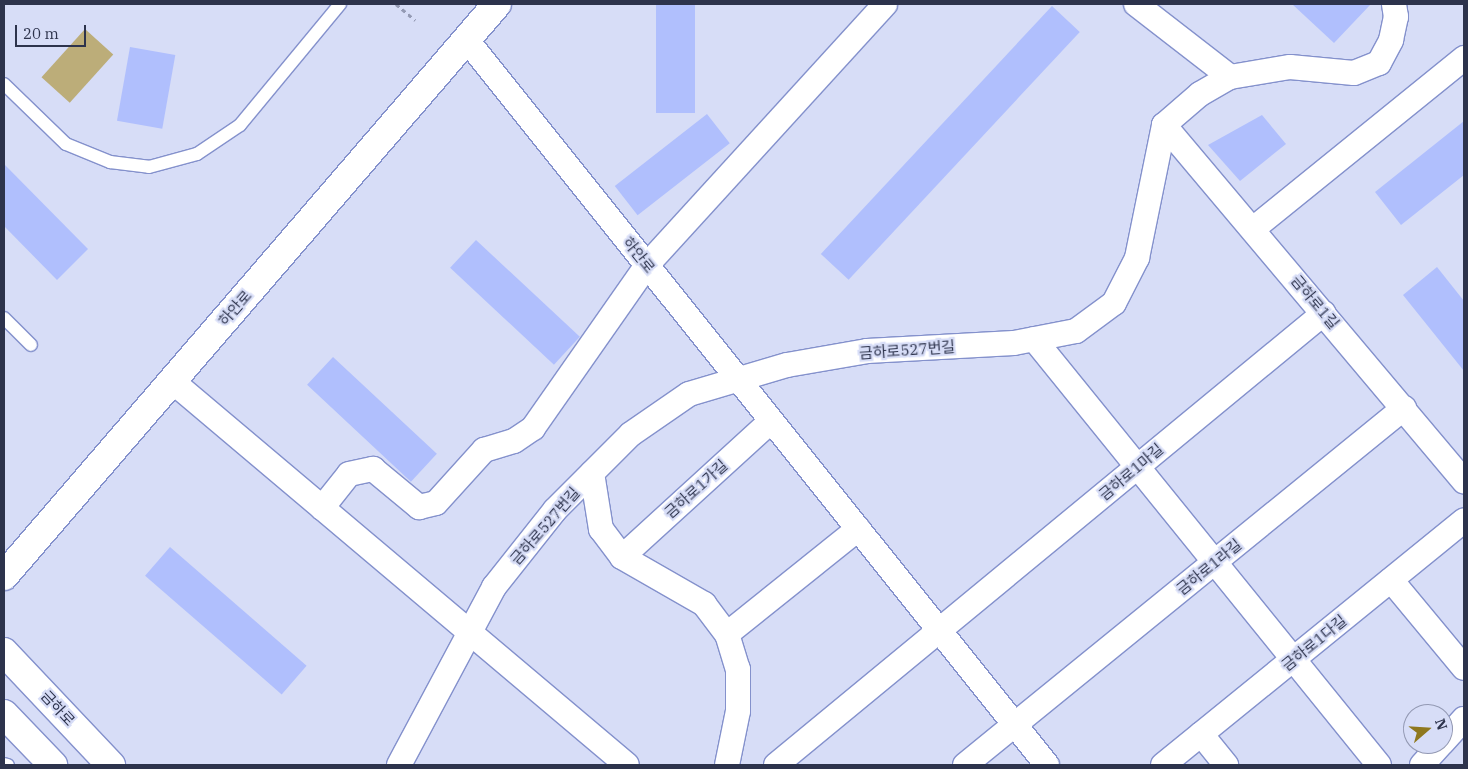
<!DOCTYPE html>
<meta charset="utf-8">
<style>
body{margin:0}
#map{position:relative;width:1468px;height:769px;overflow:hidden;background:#d7ddf7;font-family:"IBM Plex Serif","Noto Sans KR",serif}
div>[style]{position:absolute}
.green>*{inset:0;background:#bcad79;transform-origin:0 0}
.building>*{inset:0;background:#b0bffd;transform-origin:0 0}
.path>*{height:3px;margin-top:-1.5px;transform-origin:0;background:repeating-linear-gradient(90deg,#949ab4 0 4px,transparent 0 8px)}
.roads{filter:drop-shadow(1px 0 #8491cc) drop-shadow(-1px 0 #8491cc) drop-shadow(0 1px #8491cc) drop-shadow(0 -1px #8491cc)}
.lane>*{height:12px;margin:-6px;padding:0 6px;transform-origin:6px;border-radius:6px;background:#fff}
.street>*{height:24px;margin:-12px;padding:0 12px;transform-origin:12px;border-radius:12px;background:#fff}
.secondary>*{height:28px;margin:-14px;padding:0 14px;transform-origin:14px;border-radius:14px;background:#fff}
span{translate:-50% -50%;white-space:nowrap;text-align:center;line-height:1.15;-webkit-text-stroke:4.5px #d7ddf7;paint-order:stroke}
.street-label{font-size:15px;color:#2d334c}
.frame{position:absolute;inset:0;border:5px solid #2d334c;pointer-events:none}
.north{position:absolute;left:1403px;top:704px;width:50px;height:50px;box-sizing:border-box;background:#d7ddf7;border:1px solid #9399b3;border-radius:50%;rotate:71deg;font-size:14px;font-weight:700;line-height:20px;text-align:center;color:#2d334c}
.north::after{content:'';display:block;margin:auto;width:18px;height:22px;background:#8f781e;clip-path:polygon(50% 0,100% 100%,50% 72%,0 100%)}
.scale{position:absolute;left:15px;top:25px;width:71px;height:22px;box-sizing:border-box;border:2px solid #2d334c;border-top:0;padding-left:6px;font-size:15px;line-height:18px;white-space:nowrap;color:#2d334c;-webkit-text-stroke:4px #d7ddf7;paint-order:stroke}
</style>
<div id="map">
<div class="green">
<i style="left:85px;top:29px;width:38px;height:65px;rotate:42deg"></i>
</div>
<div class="building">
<i style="left:656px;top:4px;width:39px;height:109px"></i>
<i style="clip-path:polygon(1292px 4px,1371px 4px,1334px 43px)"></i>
<i style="left:1052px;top:6px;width:38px;height:339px;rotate:43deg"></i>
<i style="left:130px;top:47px;width:46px;height:75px;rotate:10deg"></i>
<i style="left:707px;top:114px;width:37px;height:117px;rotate:52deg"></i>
<i style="clip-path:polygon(1262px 115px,1286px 144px,1240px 181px,1208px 145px)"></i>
<i style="clip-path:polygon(1464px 121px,1464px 175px,1401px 225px,1375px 192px)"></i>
<i style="clip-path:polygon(4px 164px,88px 249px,57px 280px,4px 226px)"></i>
<i style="left:476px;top:240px;width:142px;height:38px;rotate:43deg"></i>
<i style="clip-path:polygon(1437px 267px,1464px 301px,1464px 371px,1403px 295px)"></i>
<i style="left:333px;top:357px;width:142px;height:38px;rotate:43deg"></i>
<i style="left:170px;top:547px;width:181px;height:38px;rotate:41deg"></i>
</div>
<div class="path">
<i style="left:396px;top:4px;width:25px;rotate:40deg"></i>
</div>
<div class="roads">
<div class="lane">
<i style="left:4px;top:84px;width:86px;rotate:44.1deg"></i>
<i style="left:66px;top:144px;width:48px;rotate:22.2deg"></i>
<i style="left:110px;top:162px;width:39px;rotate:7deg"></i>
<i style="left:149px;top:167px;width:50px;rotate:-15.2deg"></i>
<i style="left:197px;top:154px;width:52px;rotate:-34deg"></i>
<i style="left:240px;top:125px;width:157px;rotate:-50.4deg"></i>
<i style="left:4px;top:318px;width:38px;rotate:45deg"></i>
<i style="left:4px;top:764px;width:4px;rotate:14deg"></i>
</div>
<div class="street">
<i style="left:1136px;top:4px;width:119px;rotate:37.8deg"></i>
<i style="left:466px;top:39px;width:930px;rotate:51.33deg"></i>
<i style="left:1164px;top:125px;width:466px;rotate:49.9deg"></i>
<i style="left:1253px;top:229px;width:272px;rotate:-39deg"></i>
<i style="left:1034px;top:339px;width:548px;rotate:51deg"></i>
<i style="left:172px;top:381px;width:595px;rotate:40.16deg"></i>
<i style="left:592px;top:473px;width:57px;rotate:80.9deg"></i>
<i style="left:601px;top:529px;width:35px;rotate:53deg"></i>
<i style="left:622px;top:557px;width:95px;rotate:29.8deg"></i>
<i style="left:704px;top:604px;width:38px;rotate:53deg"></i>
<i style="left:727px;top:634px;width:37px;rotate:73deg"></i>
<i style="left:738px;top:669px;width:42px;rotate:90deg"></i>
<i style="left:738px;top:711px;width:55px;rotate:101.5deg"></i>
<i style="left:322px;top:508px;width:43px;rotate:-51.5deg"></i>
<i style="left:349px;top:474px;width:25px;rotate:-12deg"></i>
<i style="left:373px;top:469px;width:60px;rotate:39.6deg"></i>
<i style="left:419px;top:507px;width:17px;rotate:-13deg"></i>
<i style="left:436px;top:503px;width:72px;rotate:-47.8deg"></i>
<i style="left:484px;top:450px;width:31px;rotate:-17deg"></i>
<i style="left:514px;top:441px;width:23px;rotate:-34deg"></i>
<i style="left:533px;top:428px;width:199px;rotate:-55deg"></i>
<i style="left:647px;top:265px;width:353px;rotate:-47.6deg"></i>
<i style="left:622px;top:557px;width:202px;rotate:-42.4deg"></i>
<i style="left:1391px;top:580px;width:114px;rotate:50.3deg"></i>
<i style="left:727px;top:634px;width:168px;rotate:-38.7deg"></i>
<i style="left:1201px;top:734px;width:40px;rotate:51deg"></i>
<i style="left:1443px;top:742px;width:31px;rotate:-48deg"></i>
<i style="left:399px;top:765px;width:202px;rotate:-61.9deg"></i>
<i style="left:494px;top:587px;width:98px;rotate:-51.6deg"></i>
<i style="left:555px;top:510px;width:107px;rotate:-45deg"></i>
<i style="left:631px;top:434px;width:70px;rotate:-34.6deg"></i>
<i style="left:689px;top:394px;width:102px;rotate:-16.5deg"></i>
<i style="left:787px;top:365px;width:81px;rotate:-9.9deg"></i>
<i style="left:867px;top:351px;width:147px;rotate:-3.1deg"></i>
<i style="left:1014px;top:343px;width:63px;rotate:-11deg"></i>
<i style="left:1076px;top:331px;width:47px;rotate:-36.4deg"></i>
<i style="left:1114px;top:303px;width:51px;rotate:-62.9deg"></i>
<i style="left:1137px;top:258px;width:136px;rotate:-78.5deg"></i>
<i style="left:1164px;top:125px;width:48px;rotate:-40.7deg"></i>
<i style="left:1200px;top:94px;width:34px;rotate:-30deg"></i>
<i style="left:1230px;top:77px;width:61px;rotate:-9.5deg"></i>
<i style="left:1290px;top:67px;width:64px;rotate:5.4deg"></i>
<i style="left:1354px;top:73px;width:27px;rotate:-22deg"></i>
<i style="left:1379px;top:63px;width:26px;rotate:-62deg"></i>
<i style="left:1391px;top:40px;width:24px;rotate:-78deg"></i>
<i style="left:1396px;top:17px;width:13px;rotate:-99deg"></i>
<i style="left:776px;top:765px;width:710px;rotate:-39.52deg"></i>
<i style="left:965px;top:765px;width:566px;rotate:-39.12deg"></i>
<i style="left:1163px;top:765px;width:388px;rotate:-39.1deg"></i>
<i style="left:1422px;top:765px;width:28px;rotate:-48deg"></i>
</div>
<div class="secondary">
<i style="left:4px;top:576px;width:755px;rotate:-49.24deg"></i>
<i style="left:4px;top:652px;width:156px;rotate:46.6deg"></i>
<i style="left:4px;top:714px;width:71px;rotate:46.1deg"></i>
</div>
</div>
<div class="street-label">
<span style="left:639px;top:255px;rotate:51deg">하안로</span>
<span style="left:1315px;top:302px;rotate:50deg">금하로1길</span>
<span style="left:235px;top:308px;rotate:-49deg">하안로</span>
<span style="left:907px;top:350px;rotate:-4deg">금하로527번길</span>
<span style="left:1131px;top:472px;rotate:-40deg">금하로1마길</span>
<span style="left:696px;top:489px;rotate:-42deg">금하로1가길</span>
<span style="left:545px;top:526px;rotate:-49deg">금하로527번길</span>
<span style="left:1209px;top:567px;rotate:-39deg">금하로1라길</span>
<span style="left:1314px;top:643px;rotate:-39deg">금하로1다길</span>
<span style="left:58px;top:708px;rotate:47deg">금하로</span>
</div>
<div class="frame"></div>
<div class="north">N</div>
<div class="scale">20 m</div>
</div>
